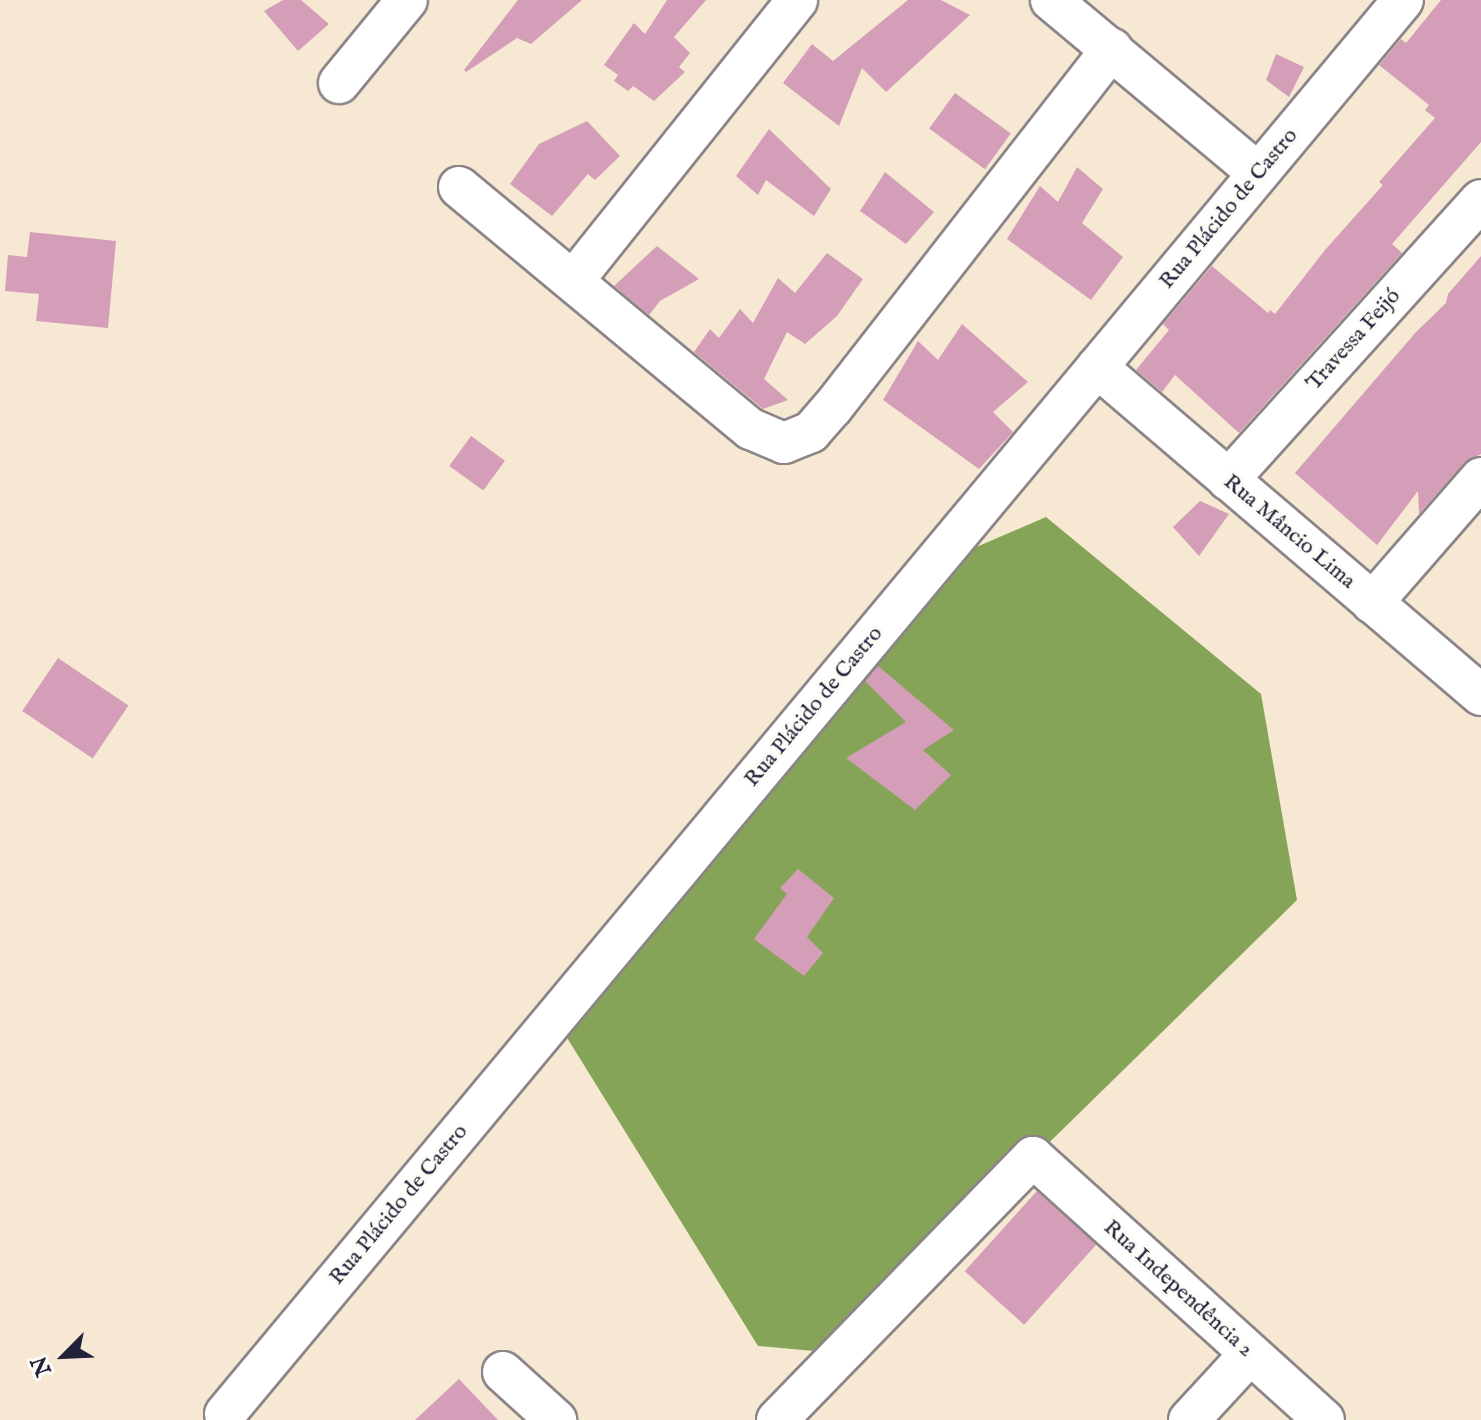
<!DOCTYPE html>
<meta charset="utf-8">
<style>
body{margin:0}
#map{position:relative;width:1481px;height:1420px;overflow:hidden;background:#f7e8d3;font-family:"IM FELL English",serif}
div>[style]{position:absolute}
.forest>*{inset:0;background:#85a457}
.building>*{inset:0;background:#d49eb8;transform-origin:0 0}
.roads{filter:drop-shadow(2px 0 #8c8587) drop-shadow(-2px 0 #8c8587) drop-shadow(0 2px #8c8587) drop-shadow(0 -2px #8c8587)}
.street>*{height:40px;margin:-20px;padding:0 20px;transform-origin:20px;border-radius:20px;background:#fff}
span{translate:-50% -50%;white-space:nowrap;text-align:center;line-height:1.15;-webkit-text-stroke:7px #fdfcf7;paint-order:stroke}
.street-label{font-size:22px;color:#22223b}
.north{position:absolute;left:24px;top:1316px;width:80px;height:80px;-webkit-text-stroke:6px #fdfcf7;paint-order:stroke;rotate:246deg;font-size:22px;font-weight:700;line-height:32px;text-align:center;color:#22223b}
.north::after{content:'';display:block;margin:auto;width:28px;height:36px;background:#22223b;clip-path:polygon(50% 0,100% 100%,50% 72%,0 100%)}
</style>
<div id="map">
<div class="forest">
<i style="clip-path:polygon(1046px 517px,1261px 694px,1297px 900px,967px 1223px,825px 1352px,758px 1346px,561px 1028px,937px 564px)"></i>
</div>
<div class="building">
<i style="clip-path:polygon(283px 0,301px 0,329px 24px,298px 51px,264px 11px)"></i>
<i style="clip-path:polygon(518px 0,582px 0,531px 44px,517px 38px,466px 72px,464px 70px)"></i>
<i style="clip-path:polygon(667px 0,706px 0,674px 37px,690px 53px,679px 67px,685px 72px,654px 101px,633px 86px,628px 91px,614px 81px,618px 75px,604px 65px,634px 23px,645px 34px)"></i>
<i style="clip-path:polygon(908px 0,941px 0,970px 15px,886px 92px,862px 68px,839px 126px,783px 83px,812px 44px,833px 61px)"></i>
<i style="clip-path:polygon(1441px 0,1481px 0,1481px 142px,1392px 244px,1402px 253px,1239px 433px,1175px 375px,1162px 392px,1136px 370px,1169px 330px,1163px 324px,1212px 266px,1268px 313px,1270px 310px,1275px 314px,1325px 250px,1383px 185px,1379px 182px,1435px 118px,1425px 110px,1429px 105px,1379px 65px,1401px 39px,1406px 43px)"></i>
<i style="clip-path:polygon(1276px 54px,1304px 67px,1289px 97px,1266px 80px)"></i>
<i style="left:955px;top:93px;width:69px;height:44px;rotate:36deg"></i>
<i style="clip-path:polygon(587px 121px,620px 156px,595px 180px,588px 174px,552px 216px,510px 184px,539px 144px)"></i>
<i style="clip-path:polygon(769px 129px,831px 189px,814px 216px,766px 180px,758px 195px,736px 176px)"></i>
<i style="clip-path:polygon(1077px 167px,1103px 189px,1082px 223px,1123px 257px,1091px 300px,1007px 239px,1040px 186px,1058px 202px)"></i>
<i style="clip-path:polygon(885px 172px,934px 212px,906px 244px,860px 211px)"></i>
<i style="clip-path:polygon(30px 232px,116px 241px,108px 328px,36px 321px,39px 294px,5px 291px,8px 255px,27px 257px)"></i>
<i style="clip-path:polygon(657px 246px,699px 279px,660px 301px,649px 315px,614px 286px)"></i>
<i style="clip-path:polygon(827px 253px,863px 279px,837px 316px,805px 344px,787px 332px,764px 379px,788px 400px,763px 409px,694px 352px,710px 329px,719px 338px,740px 309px,753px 323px,778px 278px,795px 293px)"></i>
<i style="clip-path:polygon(1481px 256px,1481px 454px,1464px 463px,1419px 514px,1418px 491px,1377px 545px,1295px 473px,1416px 332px,1446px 303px,1448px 294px)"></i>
<i style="clip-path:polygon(962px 324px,1028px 382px,993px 412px,1013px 432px,979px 469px,883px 400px,918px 341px,938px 360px)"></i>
<i style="left:471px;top:436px;width:42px;height:37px;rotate:36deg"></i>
<i style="clip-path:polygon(1200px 501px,1229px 514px,1199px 556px,1173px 527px)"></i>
<i style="left:58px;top:658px;width:85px;height:64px;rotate:34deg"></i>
<i style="clip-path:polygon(878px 666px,954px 730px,923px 750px,951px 775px,915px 810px,846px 758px,906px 722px,865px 681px)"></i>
<i style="clip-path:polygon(798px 869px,834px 898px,807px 937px,823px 953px,804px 976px,754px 939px,787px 894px,780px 888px)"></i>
<i style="left:1037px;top:1191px;width:80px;height:108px;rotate:42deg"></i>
<i style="clip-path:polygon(459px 1379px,498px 1420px,415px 1420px)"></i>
</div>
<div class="roads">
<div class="street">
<i style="left:1051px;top:0;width:270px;rotate:39.9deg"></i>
<i style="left:339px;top:83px;width:107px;rotate:-50.7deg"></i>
<i style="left:459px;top:187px;width:379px;rotate:39.7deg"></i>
<i style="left:751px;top:429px;width:36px;rotate:23deg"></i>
<i style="left:784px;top:443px;width:29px;rotate:-22deg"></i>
<i style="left:811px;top:432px;width:33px;rotate:-49deg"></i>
<i style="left:833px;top:407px;width:454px;rotate:-52.1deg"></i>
<i style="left:573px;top:281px;width:359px;rotate:-51.4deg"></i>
<i style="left:1097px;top:367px;width:505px;rotate:40.5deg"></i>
<i style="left:1228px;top:480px;width:377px;rotate:-47.9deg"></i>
<i style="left:1372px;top:603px;width:166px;rotate:-48.9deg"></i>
<i style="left:503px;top:1372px;width:72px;rotate:42.2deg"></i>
<i style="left:225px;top:1414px;width:1840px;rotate:-50.2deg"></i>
<i style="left:777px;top:1420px;width:367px;rotate:-45.8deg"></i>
<i style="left:1033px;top:1157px;width:392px;rotate:42.1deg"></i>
<i style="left:1189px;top:1420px;width:90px;rotate:-47.3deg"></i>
</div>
</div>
<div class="street-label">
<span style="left:1229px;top:209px;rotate:-50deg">Rua Plácido de Castro</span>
<span style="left:1354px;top:340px;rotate:-48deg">Travessa Feijó</span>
<span style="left:1289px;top:532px;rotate:40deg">Rua Mâncio Lima</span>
<span style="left:814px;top:707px;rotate:-50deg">Rua Plácido de Castro</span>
<span style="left:399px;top:1205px;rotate:-50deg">Rua Plácido de Castro</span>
<span style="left:1178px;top:1289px;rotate:42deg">Rua Independência 2</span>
</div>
<div class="north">N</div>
</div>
